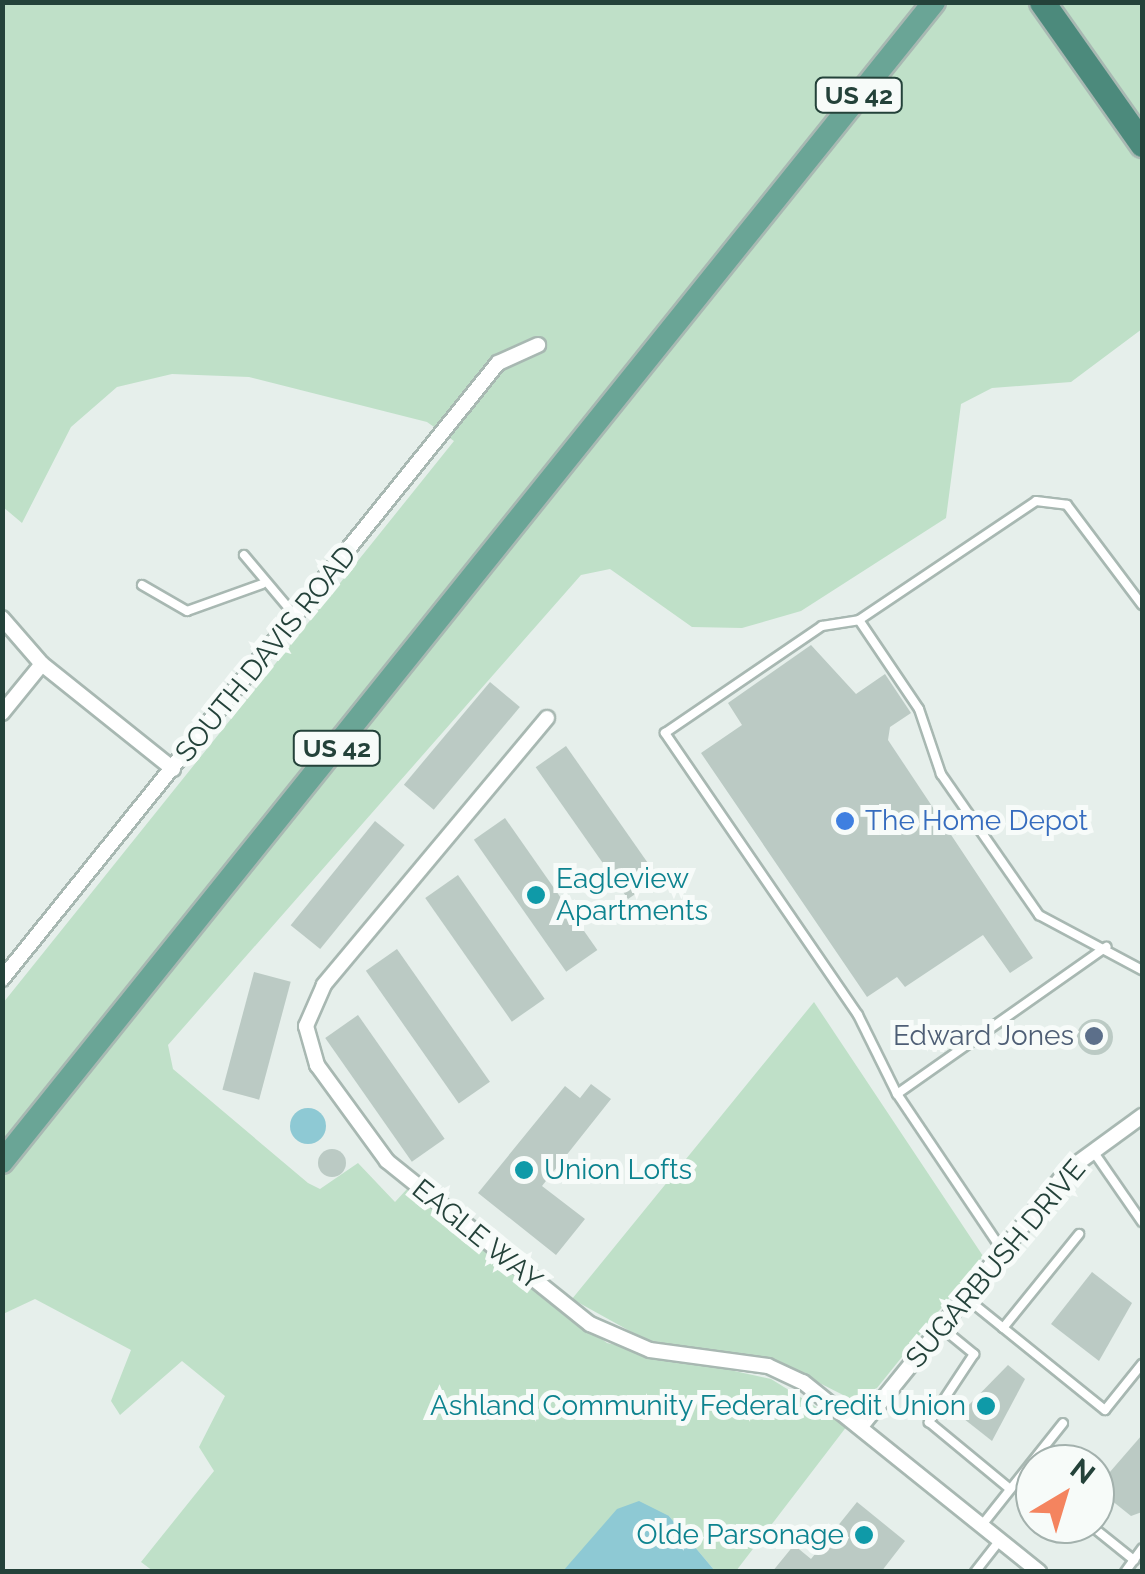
<!DOCTYPE html>
<style>
body{margin:0}
#map{position:relative;width:1145px;height:1574px;overflow:hidden;background:#e6efeb;font-family:Raleway,sans-serif}
div>[style]{position:absolute}
.green>*{inset:0;background:#bfe0c8}
.water>*{inset:0;background:#8ec9d4}
.round{border-radius:50%}
.building>*{inset:0;background:#bbcac4;transform-origin:0 0}
.roads{filter:drop-shadow(2px 0 #a8b8b2) drop-shadow(-2px 0 #a8b8b2) drop-shadow(0 2px #a8b8b2) drop-shadow(0 -2px #a8b8b2)}
.service>*{height:8px;margin:-4px;padding:0 4px;transform-origin:4px;border-radius:4px;background:#fff}
.minor>*{height:14px;margin:-7px;padding:0 7px;transform-origin:7px;border-radius:7px;background:#fff}
.primary>*{height:22px;margin:-11px;padding:0 11px;transform-origin:11px;border-radius:11px;background:#6aa596}
.trunk>*{height:25px;margin:-12.5px;padding:0 12.5px;transform-origin:12.5px;border-radius:12.5px;background:#4c8a7c}
.dots>*{width:28px;height:28px;translate:-50% -50%;box-sizing:border-box;border:5px solid #f7fbf9;border-radius:50%}
span{translate:-50% -50%;white-space:nowrap;text-align:center;line-height:1.15;-webkit-text-stroke:10px #f7fbf9;paint-order:stroke}
.shield-label span{padding:2px 8px;background:#f7fbf9;border:2px solid;border-radius:8px;-webkit-text-stroke-width:0}
.shield-label{font-size:25px;color:#24423a;font-weight:700}
.street-label{font-size:28px;color:#24423a}
.shop-label{font-size:28px;color:#366cbe}
.left{translate:0 -50%;text-align:left}
.culture-label{font-size:28px;color:#0d838f}
.right{translate:-100% -50%;text-align:right}
.service-label{font-size:28px;color:#4e5e75}
.frame{position:absolute;inset:0;border:5px solid #24423a;pointer-events:none}
.north{position:absolute;left:1015px;top:1444px;width:100px;height:100px;box-sizing:border-box;background:#f7fbf9;border:2px solid #a3b1ad;border-radius:50%;rotate:38deg;font-size:28px;font-weight:700;line-height:40px;text-align:center;color:#24423a}
.north::after{content:'';display:block;margin:auto;width:35px;height:45px;background:#f4845f;clip-path:polygon(50% 0,100% 100%,50% 72%,0 100%)}
</style>
<div id="map">
<div class="green">
<i style="clip-path:polygon(3px 3px,928px 3px,3px 1156px,3px 1003px,454px 441px,427px 422px,249px 377px,172px 374px,117px 387px,71px 427px,22px 523px,3px 507px)"></i>
<i style="clip-path:polygon(940px 3px,1036px 3px,1142px 153px,1142px 329px,1071px 382px,992px 388px,961px 404px,946px 518px,801px 611px,742px 628px,692px 627px,610px 569px,581px 575px,168px 1045px,173px 1069px,308px 1183px,320px 1189px,358px 1163px,395px 1202px,407px 1189px,607px 1343px,771px 1379px,847px 1426px,736px 1571px,715px 1571px,669px 1516px,578px 1556px,563px 1571px,153px 1571px,141px 1562px,214px 1471px,199px 1447px,225px 1396px,182px 1361px,120px 1415px,111px 1401px,131px 1350px,35px 1299px,3px 1314px,3px 1168px)"></i>
<i style="clip-path:polygon(1046px 3px,1142px 3px,1142px 138px)"></i>
<i style="clip-path:polygon(814px 1002px,983px 1256px,877px 1388px,851px 1399px,774px 1360px,646px 1340px,572px 1299px)"></i>
</div>
<div class="water">
<i class="round" style="left:290px;top:1108px;width:36px;height:36px"></i>
<i style="clip-path:polygon(639px 1501px,669px 1516px,715px 1571px,563px 1571px,617px 1509px)"></i>
</div>
<div class="building">
<i style="clip-path:polygon(811px 645px,856px 694px,885px 674px,911px 713px,890px 727px,888px 740px,1033px 958px,1010px 973px,983px 935px,905px 987px,897px 977px,867px 997px,701px 753px,742px 725px,728px 703px)"></i>
<i style="left:490px;top:682px;width:39px;height:134px;rotate:40deg"></i>
<i style="left:566px;top:746px;width:161px;height:37px;rotate:55deg"></i>
<i style="left:505px;top:818px;width:161px;height:38px;rotate:55deg"></i>
<i style="left:375px;top:821px;width:38px;height:134px;rotate:39deg"></i>
<i style="left:458px;top:875px;width:151px;height:40px;rotate:55deg"></i>
<i style="left:397px;top:949px;width:162px;height:38px;rotate:55deg"></i>
<i style="left:254px;top:972px;width:38px;height:122px;rotate:15deg"></i>
<i style="left:358px;top:1015px;width:151px;height:40px;rotate:55deg"></i>
<i class="round" style="left:1077px;top:1019px;width:36px;height:36px"></i>
<i style="clip-path:polygon(591px 1084px,611px 1099px,542px 1186px,585px 1219px,556px 1255px,478px 1193px,565px 1086px,580px 1098px)"></i>
<i class="round" style="left:318px;top:1149px;width:28px;height:28px"></i>
<i style="clip-path:polygon(1092px 1272px,1132px 1303px,1099px 1361px,1051px 1324px)"></i>
<i style="clip-path:polygon(1008px 1365px,1025px 1379px,992px 1441px,959px 1415px)"></i>
<i style="clip-path:polygon(1142px 1435px,1142px 1512px,1131px 1516px,1096px 1488px)"></i>
<i style="clip-path:polygon(857px 1502px,905px 1541px,881px 1572px,772px 1572px,794px 1545px,811px 1559px)"></i>
</div>
<div class="roads">
<div class="service">
<i style="left:244px;top:555px;width:82px;rotate:49.9deg"></i>
<i style="left:142px;top:585px;width:52px;rotate:30deg"></i>
<i style="left:187px;top:611px;width:80px;rotate:-19.8deg"></i>
<i style="left:859px;top:620px;width:107px;rotate:56deg"></i>
<i style="left:919px;top:709px;width:69px;rotate:71.3deg"></i>
<i style="left:941px;top:774px;width:172px;rotate:55.2deg"></i>
<i style="left:1039px;top:915px;width:117px;rotate:28.1deg"></i>
<i style="left:897px;top:1094px;width:256px;rotate:-35.1deg"></i>
<i style="left:1093px;top:1151px;width:86px;rotate:55.4deg"></i>
<i style="left:1002px;top:1250px;width:188px;rotate:-123.9deg"></i>
<i style="left:897px;top:1094px;width:88px;rotate:-116.3deg"></i>
<i style="left:858px;top:1015px;width:342px;rotate:-124.4deg"></i>
<i style="left:665px;top:733px;width:190px;rotate:-34.3deg"></i>
<i style="left:822px;top:626px;width:37px;rotate:-9deg"></i>
<i style="left:859px;top:620px;width:213px;rotate:-33.9deg"></i>
<i style="left:1036px;top:501px;width:31px;rotate:7deg"></i>
<i style="left:1067px;top:505px;width:125px;rotate:53.1deg"></i>
<i style="left:965px;top:1297px;width:180px;rotate:38.9deg"></i>
<i style="left:1105px;top:1410px;width:59px;rotate:-51.2deg"></i>
<i style="left:941px;top:1327px;width:43px;rotate:39.3deg"></i>
<i style="left:974px;top:1354px;width:82px;rotate:123.5deg"></i>
<i style="left:929px;top:1422px;width:105px;rotate:39.6deg"></i>
<i style="left:1003px;top:1328px;width:121px;rotate:-51deg"></i>
<i style="left:1089px;top:1524px;width:58px;rotate:38.7deg"></i>
<i style="left:982px;top:1525px;width:130px;rotate:-51.5deg"></i>
<i style="left:975px;top:1572px;width:41px;rotate:-52deg"></i>
<i style="left:1125px;top:1572px;width:29px;rotate:-54deg"></i>
</div>
<div class="minor">
<i style="left:2px;top:618px;width:61px;rotate:49deg"></i>
<i style="left:42px;top:664px;width:168px;rotate:38.7deg"></i>
<i style="left:2px;top:713px;width:63px;rotate:-50.8deg"></i>
<i style="left:547px;top:718px;width:348px;rotate:129.9deg"></i>
<i style="left:324px;top:985px;width:45px;rotate:113.7deg"></i>
<i style="left:306px;top:1026px;width:41px;rotate:74.2deg"></i>
<i style="left:317px;top:1065px;width:119px;rotate:53.9deg"></i>
<i style="left:387px;top:1161px;width:260px;rotate:38.8deg"></i>
<i style="left:590px;top:1324px;width:65px;rotate:23.4deg"></i>
<i style="left:650px;top:1350px;width:119px;rotate:7.7deg"></i>
<i style="left:768px;top:1366px;width:38px;rotate:25deg"></i>
<i style="left:803px;top:1382px;width:303px;rotate:38.8deg"></i>
<i style="left:2px;top:979px;width:791px;rotate:-51.16deg"></i>
<i style="left:498px;top:363px;width:44px;rotate:-24.2deg"></i>
<i style="left:862px;top:1425px;width:328px;rotate:-51.1deg"></i>
<i style="left:1068px;top:1170px;width:92px;rotate:-36.1deg"></i>
</div>
<div class="primary">
<i style="left:2px;top:1162px;width:1488px;rotate:-51.22deg"></i>
</div>
<div class="trunk">
<i style="left:1042px;top:2px;width:174px;rotate:54.8deg"></i>
</div>
</div>
<div class="dots">
<i style="left:845px;top:821px;background:#3f7fe0"></i>
<i style="left:536px;top:895px;background:#0f9aa8"></i>
<i style="left:1094px;top:1036px;background:#5c6f8a"></i>
<i style="left:524px;top:1170px;background:#0f9aa8"></i>
<i style="left:986px;top:1406px;background:#0f9aa8"></i>
<i style="left:864px;top:1535px;background:#0f9aa8"></i>
</div>
<div class="shield-label">
<span style="left:859px;top:95px">US 42</span>
<span style="left:337px;top:748px">US 42</span>
</div>
<div class="street-label">
<span style="left:266px;top:654px;rotate:-51deg">SOUTH DAVIS ROAD</span>
<span style="left:477px;top:1235px;rotate:39deg">EAGLE WAY</span>
<span style="left:996px;top:1264px;rotate:-50deg">SUGARBUSH DRIVE</span>
</div>
<div class="shop-label">
<span class="left" style="left:865px;top:821px">The Home Depot</span>
</div>
<div class="culture-label">
<span class="left" style="left:556px;top:895px">Eagleview<br>Apartments</span>
<span class="left" style="left:544px;top:1170px">Union Lofts</span>
<span class="right" style="left:966px;top:1406px">Ashland Community Federal Credit Union</span>
<span class="right" style="left:844px;top:1535px">Olde Parsonage</span>
</div>
<div class="service-label">
<span class="right" style="left:1074px;top:1036px">Edward Jones</span>
</div>
<div class="frame"></div>
<div class="north">N</div>
</div>
